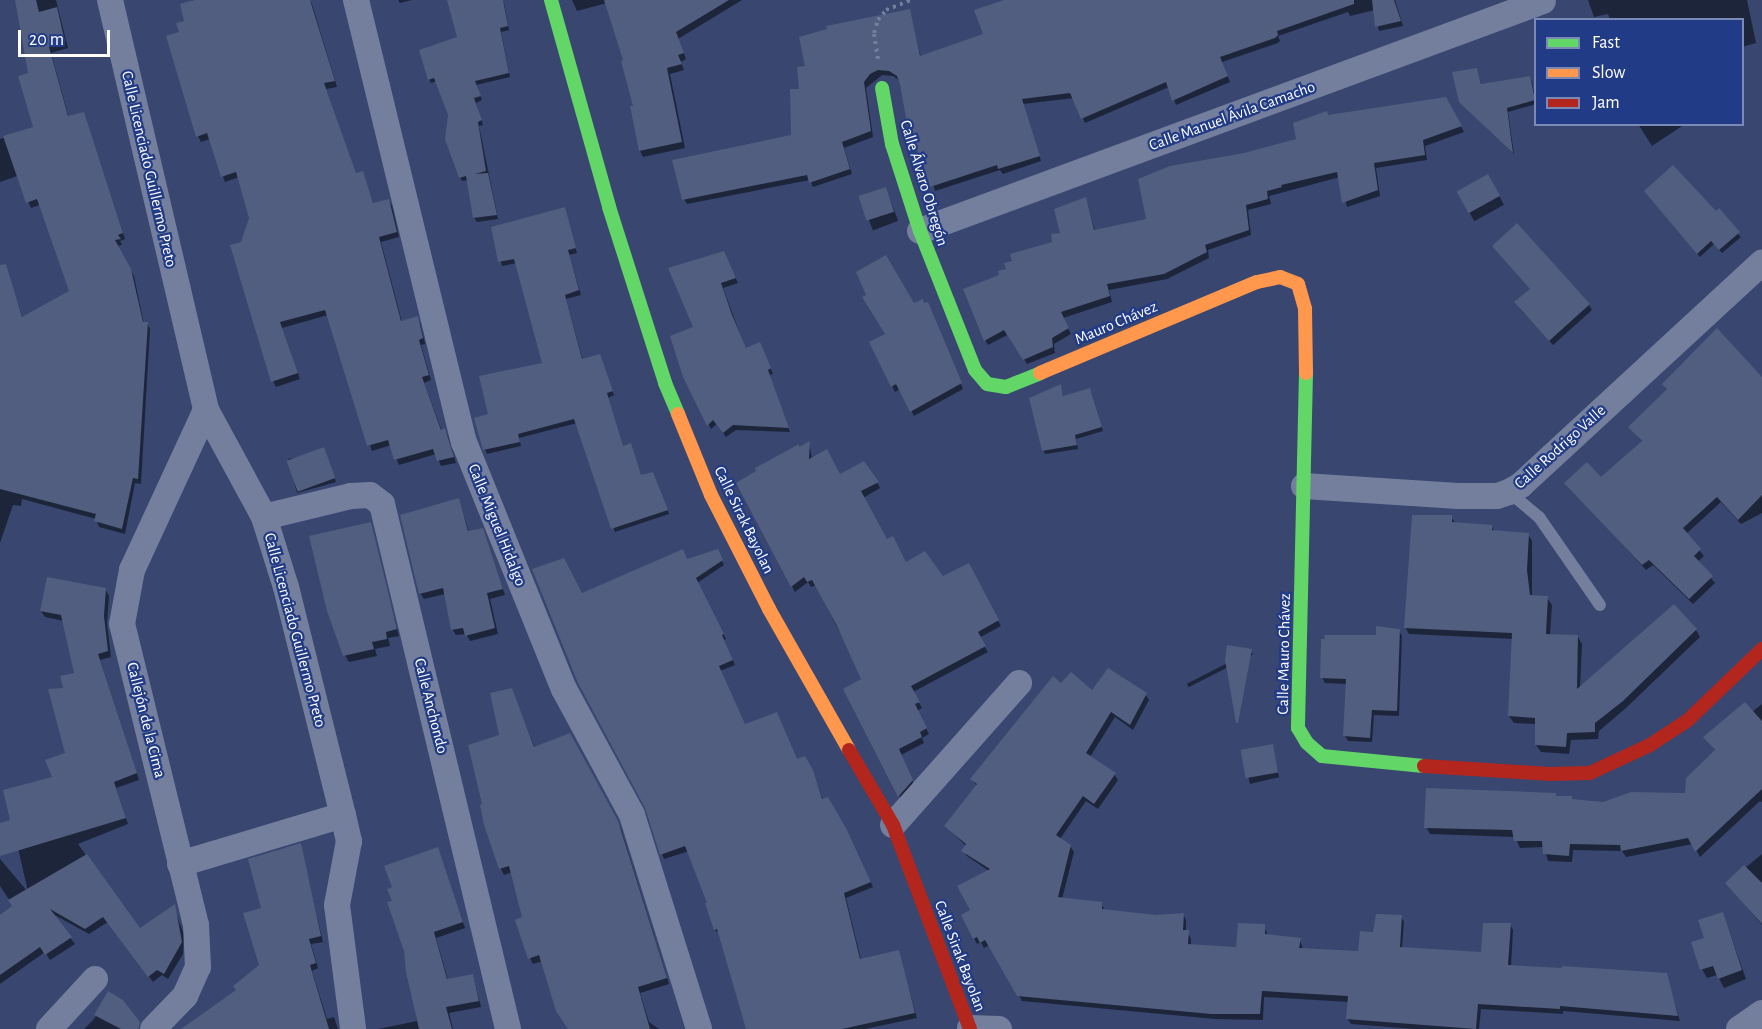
<!DOCTYPE html>
<meta charset="utf-8">
<style>
body{margin:0}
#map{position:relative;width:1762px;height:1029px;overflow:hidden;background:#384670;font-family:"Alegreya Sans",sans-serif}
div>[style]{position:absolute}
.shadow>*{inset:0;background:#0007;transform-origin:0 0}
.building>*{inset:0;background:#525e7f;transform-origin:0 0}
.path>*{height:4px;margin-top:-2px;transform-origin:0;background:repeating-linear-gradient(90deg,#747e9d 0 3px,transparent 0 7.5px)}
.lane>*{height:12px;margin:-6px;padding:0 6px;transform-origin:6px;border-radius:6px;background:#747e9d}
.street>*{height:26px;margin:-13px;padding:0 13px;transform-origin:13px;border-radius:13px;background:#747e9d}
.fast>*{height:14px;margin:-7px;padding:0 7px;transform-origin:7px;border-radius:7px;background:#63d668}
.slow>*{height:14px;margin:-7px;padding:0 7px;transform-origin:7px;border-radius:7px;background:#ff974d}
.jam>*{height:14px;margin:-7px;padding:0 7px;transform-origin:7px;border-radius:7px;background:#b3261e}
span{translate:-50% -50%;white-space:nowrap;text-align:center;line-height:1.15;-webkit-text-stroke:4.5px #223b86;paint-order:stroke}
.street-label{font-size:16px;color:#fff}
.legend{position:absolute;left:1534px;top:18px;width:210px;height:108px;box-sizing:border-box;background:#223b86;border:2px solid #7a89b6;margin:0;padding:8px 10px;list-style:none;font-size:18px;color:#fff}
.legend li{display:flex;align-items:center;gap:12px;height:30px}
.legend b{width:30px;border:2px solid #7a89b6}
.scale{position:absolute;left:18px;top:30px;width:92px;height:27px;box-sizing:border-box;border:3px solid #fff;border-top:0;padding-left:8px;font-size:18px;line-height:21px;white-space:nowrap;color:#fff;-webkit-text-stroke:4px #223b86;paint-order:stroke}
</style>
<div id="map">
<div class="shadow">
<i style="clip-path:polygon(16px 0,56px 0,68px 48px,51px 53px,69px 118px,86px 120px,125px 239px,120px 241px,122px 245px,117px 246px,134px 276px,144px 324px,147px 323px,150px 329px,141px 484px,135px 483px,125px 534px,99px 527px,96px 519px,22px 499px,21px 506px,13px 505px,0 543px,0 280px,9px 277px,23px 319px,71px 292px,40px 205px,31px 208px,17px 176px,0 182px,0 139px,35px 128px,29px 74px)"></i>
<i style="clip-path:polygon(192px 0,309px 0,312px 4px,337px 87px,326px 89px,356px 175px,362px 173px,374px 205px,388px 200px,392px 206px,399px 237px,381px 242px,402px 322px,417px 318px,420px 323px,425px 344px,421px 345px,431px 380px,424px 383px,442px 431px,445px 430px,448px 436px,456px 463px,441px 466px,436px 454px,399px 465px,391px 445px,372px 451px,328px 315px,282px 328px,300px 379px,276px 387px,273px 381px,242px 243px,250px 218px,239px 177px,225px 182px,210px 139px,201px 142px,198px 136px,181px 33px)"></i>
<i style="clip-path:polygon(398px 0,412px 0,400px 3px)"></i>
<i style="clip-path:polygon(449px 0,502px 0,504px 3px,509px 30px,501px 32px,510px 77px,476px 85px,482px 100px,476px 103px,483px 125px,479px 126px,498px 219px,477px 222px,474px 218px,468px 180px,462px 181px,460px 177px,449px 115px,437px 81px,431px 83px,429px 79px,459px 38px)"></i>
<i style="clip-path:polygon(572px 0,742px 0,678px 39px,686px 59px,681px 62px,684px 70px,670px 74px,685px 148px,643px 157px,640px 151px,632px 107px,635px 107px,625px 61px,607px 3px,577px 11px)"></i>
<i style="clip-path:polygon(1008px 0,1395px 0,1403px 26px,1379px 31px,1375px 10px,1350px 16px,1348px 12px,1278px 36px,1280px 41px,1278px 43px,1222px 62px,1230px 82px,1176px 105px,1169px 87px,1085px 123px,1074px 98px,1023px 104px,1041px 161px,1003px 174px,1000px 170px,935px 191px,900px 81px,893px 76px,882px 75px,866px 88px,873px 137px,844px 148px,852px 174px,813px 187px,810px 180px,687px 204px,684px 199px,793px 136px,807px 67px,909px 11px,921px 58px,985px 35px)"></i>
<i style="clip-path:polygon(1588px 0,1747px 0,1756px 43px,1742px 47px,1742px 20px,1610px 20px,1608px 14px,1594px 17px)"></i>
<i style="clip-path:polygon(1477px 69px,1482px 86px,1529px 78px,1532px 82px,1536px 104px,1508px 112px,1514px 154px,1460px 101px)"></i>
<i style="clip-path:polygon(1446px 98px,1464px 132px,1425px 146px,1427px 160px,1376px 168px,1380px 196px,1347px 207px,1340px 177px,1269px 196px,1271px 204px,1248px 210px,1251px 235px,1208px 250px,1209px 258px,1167px 279px,1109px 290px,1112px 302px,1063px 318px,1071px 334px,1054px 344px,1055px 353px,1027px 364px,1009px 334px,988px 345px,985px 340px,1001px 276px,1054px 243px,1086px 199px,1095px 231px,1148px 220px,1244px 154px,1298px 140px,1328px 116px)"></i>
<i style="clip-path:polygon(1638px 124px,1685px 124px,1652px 146px)"></i>
<i style="left:1488px;top:176px;width:33px;height:34px;rotate:61deg"></i>
<i style="left:886px;top:189px;width:34px;height:27px;rotate:69deg"></i>
<i style="clip-path:polygon(1648px 195px,1716px 214px,1741px 237px,1722px 253px,1714px 244px,1700px 257px)"></i>
<i style="clip-path:polygon(564px 208px,577px 253px,569px 255px,581px 295px,566px 299px,583px 361px,601px 360px,614px 395px,608px 398px,623px 448px,641px 476px,655px 478px,669px 514px,615px 532px,577px 423px,519px 438px,521px 446px,487px 454px,485px 449px,489px 414px,544px 364px,517px 263px,502px 266px,493px 228px)"></i>
<i style="clip-path:polygon(726px 257px,738px 283px,723px 288px,746px 350px,762px 349px,773px 374px,769px 375px,790px 432px,736px 430px,726px 437px,717px 424px,711px 429px,686px 381px,695px 328px)"></i>
<i style="clip-path:polygon(914px 305px,924px 305px,930px 309px,963px 389px,914px 416px,900px 389px,895px 392px,871px 343px,886px 334px)"></i>
<i style="clip-path:polygon(1589px 305px,1592px 310px,1553px 345px,1519px 308px)"></i>
<i style="clip-path:polygon(1762px 380px,1762px 513px,1741px 524px,1721px 502px,1686px 534px,1704px 556px,1697px 562px,1715px 583px,1693px 604px,1653px 565px,1646px 570px,1566px 483px,1601px 479px,1643px 443px,1630px 427px)"></i>
<i style="clip-path:polygon(1060px 386px,1064px 398px,1092px 394px,1103px 431px,1076px 439px,1078px 449px,1045px 454px,1043px 450px)"></i>
<i style="clip-path:polygon(809px 443px,812px 459px,840px 476px,877px 482px,880px 488px,863px 498px,886px 541px,906px 563px,942px 578px,968px 565px,1001px 626px,979px 638px,988px 652px,913px 692px,922px 708px,917px 711px,929px 734px,922px 738px,924px 743px,901px 755px,915px 787px,902px 801px,845px 690px,863px 679px,816px 585px,811px 587px,808px 582px,795px 592px,738px 484px)"></i>
<i style="clip-path:polygon(325px 452px,336px 482px,297px 493px,288px 459px)"></i>
<i style="clip-path:polygon(459px 500px,469px 532px,485px 536px,505px 595px,490px 599px,498px 634px,470px 641px,466px 634px,456px 635px,452px 629px,445px 594px,424px 599px,420px 593px)"></i>
<i style="clip-path:polygon(1451px 517px,1456px 524px,1491px 526px,1495px 532px,1528px 534px,1532px 541px,1532px 596px,1547px 598px,1552px 605px,1550px 635px,1578px 637px,1582px 644px,1580px 688px,1696px 630px,1700px 637px,1626px 708px,1599px 731px,1598px 739px,1571px 740px,1569px 754px,1541px 752px,1536px 745px,1536px 724px,1514px 723px,1509px 716px,1514px 639px,1409px 634px,1405px 627px)"></i>
<i style="clip-path:polygon(370px 524px,399px 636px,388px 638px,390px 646px,375px 649px,377px 656px,349px 662px,345px 655px)"></i>
<i style="clip-path:polygon(717px 551px,724px 565px,697px 583px,726px 639px,724px 640px,735px 665px,720px 671px,745px 725px,797px 760px,804px 758px,815px 777px,823px 801px,850px 837px,873px 887px,846px 898px,861px 960px,898px 952px,917px 1018px,865px 1029px,747px 1029px,720px 934px,715px 930px,709px 903px,689px 851px,664px 859px,662px 854px,582px 595px)"></i>
<i style="clip-path:polygon(105px 589px,109px 596px,107px 623px,111px 657px,100px 660px,139px 780px,116px 788px,128px 824px,78px 844px,140px 930px,174px 907px,184px 935px,183px 954px,168px 979px,162px 975px,153px 982px,108px 922px,89px 934px,51px 913px,75px 944px,50px 960px,45px 952px,0 984px,0 917px,14px 907px,0 886px,0 859px,28px 892px,5px 791px,54px 778px,66px 754px,65px 690px,76px 674px,64px 621px,45px 617px,41px 611px)"></i>
<i style="clip-path:polygon(1399px 631px,1402px 636px,1399px 716px,1374px 715px,1372px 742px,1348px 741px,1345px 736px,1347px 684px,1325px 683px,1322px 677px,1377px 636px)"></i>
<i style="left:1251px;top:651px;width:4px;height:72px;rotate:63deg"></i>
<i style="clip-path:polygon(1062px 685px,1092px 692px,1145px 694px,1149px 700px,1133px 730px,1115px 717px,1090px 757px,1114px 774px,1118px 780px,1098px 809px,1086px 801px,1060px 839px,1070px 846px,1074px 852px,1062px 899px,1101px 903px,1105px 911px,1156px 916px,1183px 914px,1186px 920px,1186px 932px,1191px 938px,1191px 946px,1238px 949px,1264px 926px,1268px 936px,1300px 940px,1303px 949px,1360px 953px,1374px 933px,1401px 916px,1404px 922px,1402px 948px,1483px 953px,1510px 924px,1513px 930px,1511px 967px,1666px 975px,1680px 1021px,1563px 1011px,1563px 1014px,1481px 1009px,1479px 1029px,1414px 1029px,1351px 1024px,1347px 1018px,1349px 1002px,1264px 997px,1263px 1020px,1215px 1019px,1022px 1001px,990px 945px,984px 948px,981px 942px,977px 944px,963px 916px,972px 911px,989px 871px,967px 856px,963px 851px,966px 846px,946px 826px,977px 786px,972px 779px)"></i>
<i style="clip-path:polygon(514px 696px,535px 748px,570px 734px,621px 829px,669px 984px,640px 993px,649px 1022px,659px 1029px,569px 1029px,542px 961px,533px 964px,530px 958px,517px 921px,524px 918px,512px 872px,504px 875px,501px 869px,482px 806px)"></i>
<i style="clip-path:polygon(1762px 704px,1762px 802px,1760px 801px,1700px 857px,1693px 844px,1626px 857px,1622px 851px,1573px 850px,1572px 862px,1548px 861px,1544px 847px,1520px 848px,1515px 837px,1430px 834px,1426px 827px,1555px 794px,1557px 798px,1603px 803px,1687px 795px,1716px 752px,1705px 737px,1752px 712px)"></i>
<i style="left:1272px;top:746px;width:32px;height:30px;rotate:77deg"></i>
<i style="clip-path:polygon(300px 845px,323px 942px,311px 944px,318px 968px,312px 971px,327px 1019px,334px 1017px,338px 1029px,185px 1029px,237px 991px,261px 965px,262px 909px)"></i>
<i style="clip-path:polygon(440px 854px,465px 928px,436px 938px,448px 980px,473px 975px,481px 1007px,449px 1013px,453px 1029px,378px 1029px,417px 1021px,406px 951px,394px 902px)"></i>
<i style="clip-path:polygon(1762px 854px,1762px 925px,1727px 883px)"></i>
<i style="clip-path:polygon(1723px 914px,1746px 979px,1724px 988px,1717px 975px,1707px 978px,1702px 969px,1706px 939px)"></i>
<i style="clip-path:polygon(109px 994px,135px 1018px,138px 1029px,84px 1029px,94px 1019px)"></i>
</div>
<div class="building">
<i style="clip-path:polygon(15px 0,36px 0,39px 12px,57px 7px,65px 42px,49px 47px,68px 116px,84px 112px,123px 233px,118px 235px,121px 239px,115px 240px,131px 269px,143px 322px,148px 322px,138px 479px,133px 478px,122px 529px,94px 521px,96px 514px,0 489px,0 265px,6px 264px,22px 317px,69px 291px,37px 199px,26px 203px,3px 136px,33px 127px,18px 76px,28px 73px)"></i>
<i style="clip-path:polygon(194px 0,310px 0,335px 81px,324px 83px,356px 173px,363px 171px,373px 203px,389px 199px,397px 232px,379px 237px,401px 321px,418px 316px,423px 338px,419px 340px,429px 375px,422px 377px,441px 430px,445px 428px,454px 457px,437px 461px,433px 449px,394px 460px,388px 440px,367px 446px,325px 310px,280px 322px,298px 373px,271px 382px,230px 245px,241px 242px,249px 218px,236px 172px,221px 177px,207px 133px,196px 137px,166px 36px,179px 32px,176px 23px,184px 21px,180px 4px)"></i>
<i style="clip-path:polygon(447px 0,503px 0,508px 26px,500px 28px,509px 73px,475px 81px,481px 96px,474px 98px,482px 120px,478px 122px,486px 171px,475px 174px,488px 173px,497px 215px,473px 218px,466px 176px,459px 178px,445px 139px,448px 115px,434px 78px,428px 80px,419px 50px,457px 37px)"></i>
<i style="clip-path:polygon(604px 0,729px 0,676px 32px,684px 53px,678px 55px,682px 64px,667px 68px,682px 142px,639px 151px,630px 106px,633px 106px,621px 61px,623px 60px)"></i>
<i style="clip-path:polygon(1004px 0,1354px 0,1354px 4px,1277px 31px,1278px 35px,1275px 38px,1220px 57px,1228px 76px,1172px 101px,1166px 82px,1081px 119px,1070px 93px,1022px 99px,1040px 156px,998px 169px,997px 165px,930px 187px,906px 118px,900px 84px,897px 76px,889px 71px,878px 70px,870px 74px,864px 82px,871px 131px,842px 142px,850px 169px,809px 183px,807px 175px,682px 200px,672px 160px,791px 135px,790px 89px,799px 89px,797px 67px,805px 66px,799px 37px,827px 29px,826px 26px,910px 9px,920px 56px,983px 34px,974px 10px)"></i>
<i style="clip-path:polygon(1372px 0,1394px 0,1401px 21px,1375px 27px)"></i>
<i style="clip-path:polygon(1477px 68px,1481px 84px,1530px 76px,1535px 100px,1507px 108px,1513px 153px,1459px 102px,1452px 72px)"></i>
<i style="clip-path:polygon(1446px 97px,1462px 126px,1423px 140px,1425px 155px,1374px 163px,1378px 190px,1342px 203px,1337px 172px,1281px 185px,1282px 187px,1267px 191px,1268px 199px,1246px 205px,1249px 230px,1205px 245px,1207px 252px,1164px 274px,1107px 284px,1110px 296px,1061px 312px,1069px 328px,1052px 338px,1053px 347px,1023px 360px,1004px 330px,984px 341px,963px 289px,999px 275px,998px 271px,1006px 269px,1004px 263px,1012px 261px,1010px 254px,1052px 242px,1051px 234px,1060px 233px,1054px 209px,1086px 197px,1094px 230px,1146px 219px,1138px 179px,1170px 166px,1244px 153px,1296px 139px,1293px 123px,1327px 111px,1328px 115px)"></i>
<i style="clip-path:polygon(1673px 165px,1716px 211px,1719px 208px,1740px 232px,1719px 250px,1711px 241px,1697px 254px,1644px 191px)"></i>
<i style="left:1488px;top:174px;width:25px;height:36px;rotate:61deg"></i>
<i style="left:886px;top:187px;width:26px;height:29px;rotate:72deg"></i>
<i style="clip-path:polygon(565px 207px,576px 248px,568px 250px,579px 290px,565px 295px,582px 359px,600px 354px,613px 391px,607px 393px,623px 446px,631px 443px,641px 475px,653px 472px,668px 510px,611px 529px,574px 419px,518px 434px,520px 442px,483px 450px,474px 418px,488px 414px,479px 376px,542px 363px,514px 259px,498px 262px,491px 227px)"></i>
<i style="clip-path:polygon(1517px 223px,1590px 304px,1549px 341px,1514px 302px,1530px 289px,1492px 246px)"></i>
<i style="clip-path:polygon(724px 251px,736px 278px,721px 283px,732px 315px,746px 348px,760px 342px,771px 368px,768px 370px,789px 428px,733px 425px,723px 433px,713px 420px,707px 426px,683px 377px,670px 336px,693px 327px,668px 268px)"></i>
<i style="clip-path:polygon(886px 255px,914px 303px,923px 299px,924px 303px,928px 302px,962px 383px,910px 412px,896px 384px,891px 387px,869px 342px,885px 334px,862px 297px,866px 295px,856px 272px)"></i>
<i style="clip-path:polygon(1717px 328px,1762px 377px,1762px 495px,1738px 520px,1717px 497px,1683px 528px,1701px 549px,1694px 556px,1713px 576px,1689px 599px,1649px 560px,1642px 565px,1564px 483px,1587px 462px,1601px 477px,1642px 441px,1628px 427px,1667px 389px,1662px 384px)"></i>
<i style="clip-path:polygon(1061px 384px,1063px 396px,1090px 388px,1102px 427px,1075px 435px,1077px 445px,1042px 451px,1029px 398px)"></i>
<i style="clip-path:polygon(810px 441px,809px 459px,827px 449px,840px 474px,864px 461px,879px 482px,861px 491px,887px 539px,893px 536px,906px 562px,925px 551px,943px 576px,969px 563px,999px 620px,978px 632px,986px 646px,911px 686px,920px 702px,915px 704px,927px 728px,920px 732px,922px 737px,899px 749px,913px 780px,898px 797px,843px 689px,861px 679px,836px 624px,812px 580px,807px 582px,804px 577px,791px 587px,736px 483px,756px 471px,755px 468px,799px 444px,799px 447px)"></i>
<i style="left:324px;top:447px;width:33px;height:40px;rotate:70deg"></i>
<i style="clip-path:polygon(459px 498px,468px 531px,483px 528px,503px 589px,487px 593px,495px 628px,465px 636px,463px 628px,451px 630px,443px 588px,419px 594px,400px 515px)"></i>
<i style="clip-path:polygon(1412px 515px,1452px 515px,1452px 522px,1492px 525px,1492px 530px,1529px 533px,1527px 570px,1530px 595px,1548px 596px,1546px 634px,1578px 635px,1577px 689px,1674px 604px,1697px 629px,1623px 701px,1595px 723px,1595px 732px,1567px 733px,1566px 747px,1535px 745px,1535px 718px,1508px 716px,1512px 633px,1404px 628px)"></i>
<i style="clip-path:polygon(371px 522px,397px 629px,386px 632px,387px 639px,372px 642px,374px 649px,343px 656px,327px 611px,309px 536px)"></i>
<i style="clip-path:polygon(683px 549px,687px 559px,718px 549px,723px 560px,696px 578px,724px 634px,722px 635px,733px 660px,719px 666px,745px 724px,777px 712px,797px 759px,805px 756px,813px 770px,822px 799px,828px 797px,847px 830px,871px 882px,844px 893px,860px 959px,899px 950px,915px 1013px,842px 1029px,746px 1029px,717px 929px,714px 930px,705px 903px,707px 903px,685px 846px,660px 855px,645px 808px,578px 683px,532px 569px,564px 558px,582px 593px)"></i>
<i style="clip-path:polygon(47px 577px,106px 588px,104px 616px,108px 651px,98px 654px,137px 773px,114px 782px,126px 818px,0 856px,0 823px,10px 820px,3px 790px,52px 777px,45px 760px,65px 753px,48px 689px,63px 688px,60px 676px,74px 673px,61px 615px,40px 611px)"></i>
<i style="clip-path:polygon(1376px 626px,1400px 629px,1397px 711px,1372px 710px,1370px 738px,1343px 736px,1346px 679px,1320px 678px,1321px 639px,1325px 639px,1324px 635px,1376px 635px)"></i>
<i style="clip-path:polygon(1227px 645px,1252px 649px,1238px 723px,1236px 723px,1225px 660px)"></i>
<i style="clip-path:polygon(1108px 668px,1147px 693px,1130px 725px,1111px 712px,1086px 753px,1116px 773px,1094px 804px,1083px 796px,1056px 835px,1071px 845px,1058px 897px,1102px 902px,1102px 909px,1156px 915px,1184px 913px,1183px 930px,1189px 930px,1188px 944px,1236px 947px,1238px 923px,1265px 924px,1265px 934px,1301px 938px,1299px 948px,1358px 951px,1360px 931px,1373px 932px,1376px 914px,1402px 915px,1400px 947px,1481px 952px,1483px 923px,1511px 923px,1508px 965px,1562px 968px,1562px 966px,1667px 973px,1678px 1016px,1560px 1006px,1560px 1009px,1478px 1004px,1476px 1029px,1346px 1019px,1348px 996px,1262px 991px,1260px 1014px,1211px 1014px,1017px 996px,985px 940px,980px 943px,977px 937px,973px 939px,961px 915px,970px 910px,957px 886px,990px 869px,961px 851px,966px 844px,944px 826px,977px 784px,970px 779px,1053px 676px,1061px 683px,1071px 672px,1092px 690px)"></i>
<i style="clip-path:polygon(512px 688px,534px 747px,570px 733px,618px 821px,667px 978px,638px 987px,650px 1029px,568px 1029px,556px 1011px,539px 955px,528px 959px,515px 920px,522px 917px,509px 866px,499px 869px,484px 825px,480px 805px,482px 804px,468px 745px,499px 735px,490px 693px)"></i>
<i style="clip-path:polygon(1745px 702px,1762px 721px,1762px 789px,1695px 852px,1688px 838px,1621px 851px,1620px 845px,1570px 844px,1569px 856px,1543px 854px,1542px 841px,1514px 841px,1512px 830px,1424px 828px,1426px 788px,1556px 793px,1556px 796px,1572px 796px,1572px 799px,1603px 802px,1631px 792px,1685px 793px,1686px 778px,1715px 750px,1703px 737px)"></i>
<i style="left:1273px;top:744px;width:29px;height:33px;rotate:80deg"></i>
<i style="clip-path:polygon(301px 843px,321px 936px,309px 939px,316px 963px,310px 965px,329px 1029px,181px 1029px,236px 990px,233px 986px,259px 965px,243px 913px,261px 908px,248px 859px)"></i>
<i style="clip-path:polygon(438px 847px,463px 922px,434px 932px,447px 979px,473px 974px,479px 1001px,446px 1007px,452px 1029px,419px 1029px,406px 972px,404px 951px,387px 902px,392px 901px,387px 889px,392px 887px,384px 866px)"></i>
<i style="clip-path:polygon(87px 854px,140px 928px,175px 904px,182px 942px,164px 974px,157px 970px,148px 977px,103px 917px,85px 929px,50px 909px,72px 937px,45px 955px,40px 947px,0 975px,0 915px,12px 906px,8px 900px)"></i>
<i style="clip-path:polygon(1744px 865px,1762px 883px,1762px 924px,1725px 883px)"></i>
<i style="clip-path:polygon(1723px 912px,1742px 970px,1718px 979px,1713px 966px,1700px 970px,1691px 942px,1704px 938px,1698px 920px)"></i>
<i style="clip-path:polygon(108px 991px,123px 1000px,140px 1022px,138px 1029px,121px 1029px,94px 1015px)"></i>
</div>
<div class="path">
<i style="left:878px;top:59px;width:26px;rotate:-99deg"></i>
<i style="left:874px;top:33px;width:14px;rotate:-73deg"></i>
<i style="left:878px;top:20px;width:13px;rotate:-51deg"></i>
<i style="left:886px;top:10px;width:27px;rotate:-22deg"></i>
</div>
<div class="lane">
<i style="left:1509px;top:492px;width:39px;rotate:40deg"></i>
<i style="left:1539px;top:517px;width:107px;rotate:55.3deg"></i>
</div>
<div class="street">
<i style="left:110px;top:0;width:421px;rotate:76.8deg"></i>
<i style="left:206px;top:410px;width:122px;rotate:61.5deg"></i>
<i style="left:264px;top:517px;width:73px;rotate:72.6deg"></i>
<i style="left:286px;top:587px;width:235px;rotate:76deg"></i>
<i style="left:343px;top:815px;width:27px;rotate:77deg"></i>
<i style="left:349px;top:841px;width:65px;rotate:100.6deg"></i>
<i style="left:337px;top:905px;width:125px;rotate:82.6deg"></i>
<i style="left:356px;top:0;width:455px;rotate:76.3deg"></i>
<i style="left:464px;top:442px;width:266px;rotate:68deg"></i>
<i style="left:564px;top:689px;width:143px;rotate:61.6deg"></i>
<i style="left:632px;top:815px;width:224px;rotate:72.6deg"></i>
<i style="left:920px;top:231px;width:664px;rotate:-20.26deg"></i>
<i style="left:1304px;top:486px;width:154px;rotate:3.7deg"></i>
<i style="left:1458px;top:496px;width:39px"></i>
<i style="left:1497px;top:496px;width:13px;rotate:-18deg"></i>
<i style="left:1509px;top:492px;width:14px;rotate:-30deg"></i>
<i style="left:1521px;top:485px;width:328px;rotate:-42.7deg"></i>
<i style="left:264px;top:517px;width:89px;rotate:-13.6deg"></i>
<i style="left:351px;top:496px;width:19px;rotate:-3deg"></i>
<i style="left:370px;top:495px;width:15px;rotate:37deg"></i>
<i style="left:382px;top:504px;width:540px;rotate:76.5deg"></i>
<i style="left:893px;top:825px;width:190px;rotate:-48.4deg"></i>
<i style="left:180px;top:864px;width:170px;rotate:-16.7deg"></i>
<i style="left:970px;top:1028px;width:29px;rotate:2deg"></i>
<i style="left:49px;top:1029px;width:68px;rotate:-47.4deg"></i>
<i style="left:153px;top:1029px;width:46px;rotate:-45.9deg"></i>
<i style="left:185px;top:996px;width:32px;rotate:-66deg"></i>
<i style="left:198px;top:967px;width:42px;rotate:-92.7deg"></i>
<i style="left:196px;top:925px;width:310px;rotate:-103.8deg"></i>
<i style="left:122px;top:624px;width:55px;rotate:-79.5deg"></i>
<i style="left:132px;top:570px;width:176px;rotate:-65.2deg"></i>
<i style="left:1739px;top:1029px;width:28px;rotate:-35deg"></i>
</div>
<div class="fast">
<i style="left:551px;top:0;width:215px;rotate:74.3deg"></i>
<i style="left:609px;top:207px;width:185px;rotate:72.3deg"></i>
<i style="left:665px;top:383px;width:34px;rotate:67deg"></i>
<i style="left:882px;top:88px;width:57px;rotate:79.9deg"></i>
<i style="left:892px;top:144px;width:91px;rotate:72.2deg"></i>
<i style="left:920px;top:231px;width:149px;rotate:68.4deg"></i>
<i style="left:975px;top:370px;width:18px;rotate:49deg"></i>
<i style="left:987px;top:384px;width:19px;rotate:9deg"></i>
<i style="left:1006px;top:387px;width:37px;rotate:-22deg"></i>
<i style="left:1306px;top:373px;width:355px;rotate:91.3deg"></i>
<i style="left:1298px;top:728px;width:17px;rotate:59deg"></i>
<i style="left:1307px;top:743px;width:20px;rotate:41deg"></i>
<i style="left:1322px;top:756px;width:102px;rotate:5.6deg"></i>
</div>
<div class="slow">
<i style="left:1040px;top:373px;width:235px;rotate:-22.8deg"></i>
<i style="left:1257px;top:282px;width:24px;rotate:-12deg"></i>
<i style="left:1280px;top:277px;width:19px;rotate:21deg"></i>
<i style="left:1298px;top:284px;width:26px;rotate:74deg"></i>
<i style="left:1305px;top:309px;width:64px;rotate:89.1deg"></i>
<i style="left:678px;top:414px;width:87px;rotate:67.8deg"></i>
<i style="left:711px;top:495px;width:128px;rotate:63deg"></i>
<i style="left:769px;top:609px;width:162px;rotate:60.4deg"></i>
</div>
<div class="jam">
<i style="left:849px;top:750px;width:87px;rotate:59.6deg"></i>
<i style="left:893px;top:825px;width:218px;rotate:69.3deg"></i>
<i style="left:1424px;top:766px;width:126px;rotate:3.6deg"></i>
<i style="left:1550px;top:774px;width:40px;rotate:-1.4deg"></i>
<i style="left:1590px;top:773px;width:66px;rotate:-25deg"></i>
<i style="left:1650px;top:745px;width:45px;rotate:-33.3deg"></i>
<i style="left:1688px;top:720px;width:103px;rotate:-43.8deg"></i>
</div>
<div class="street-label">
<span style="left:1232px;top:116px;rotate:-20deg">Calle Manuel Ávila Camacho</span>
<span style="left:149px;top:169px;rotate:77deg">Calle Licenciado Guillermo Preto</span>
<span style="left:924px;top:183px;rotate:73deg">Calle Álvaro Obregón</span>
<span style="left:1116px;top:323px;rotate:-23deg">Mauro Chávez</span>
<span style="left:1560px;top:447px;rotate:-42deg">Calle Rodrigo Valle</span>
<span style="left:744px;top:520px;rotate:64deg">Calle Sirak Bayolan</span>
<span style="left:497px;top:525px;rotate:68deg">Calle Miguel Hidalgo</span>
<span style="left:295px;top:630px;rotate:75deg">Calle Licenciado Guillermo Preto</span>
<span style="left:1284px;top:654px;rotate:-89deg">Calle Mauro Chávez</span>
<span style="left:431px;top:706px;rotate:76deg">Calle Anchondo</span>
<span style="left:146px;top:720px;rotate:76deg">Callejón de la Cima</span>
<span style="left:960px;top:956px;rotate:69deg">Calle Sirak Bayolan</span>
</div>
<ul class="legend">
<li><b style="height:8px;background:#63d668"></b>Fast</li>
<li><b style="height:8px;background:#ff974d"></b>Slow</li>
<li><b style="height:8px;background:#b3261e"></b>Jam</li>
</ul>
<div class="scale">20 m</div>
</div>
